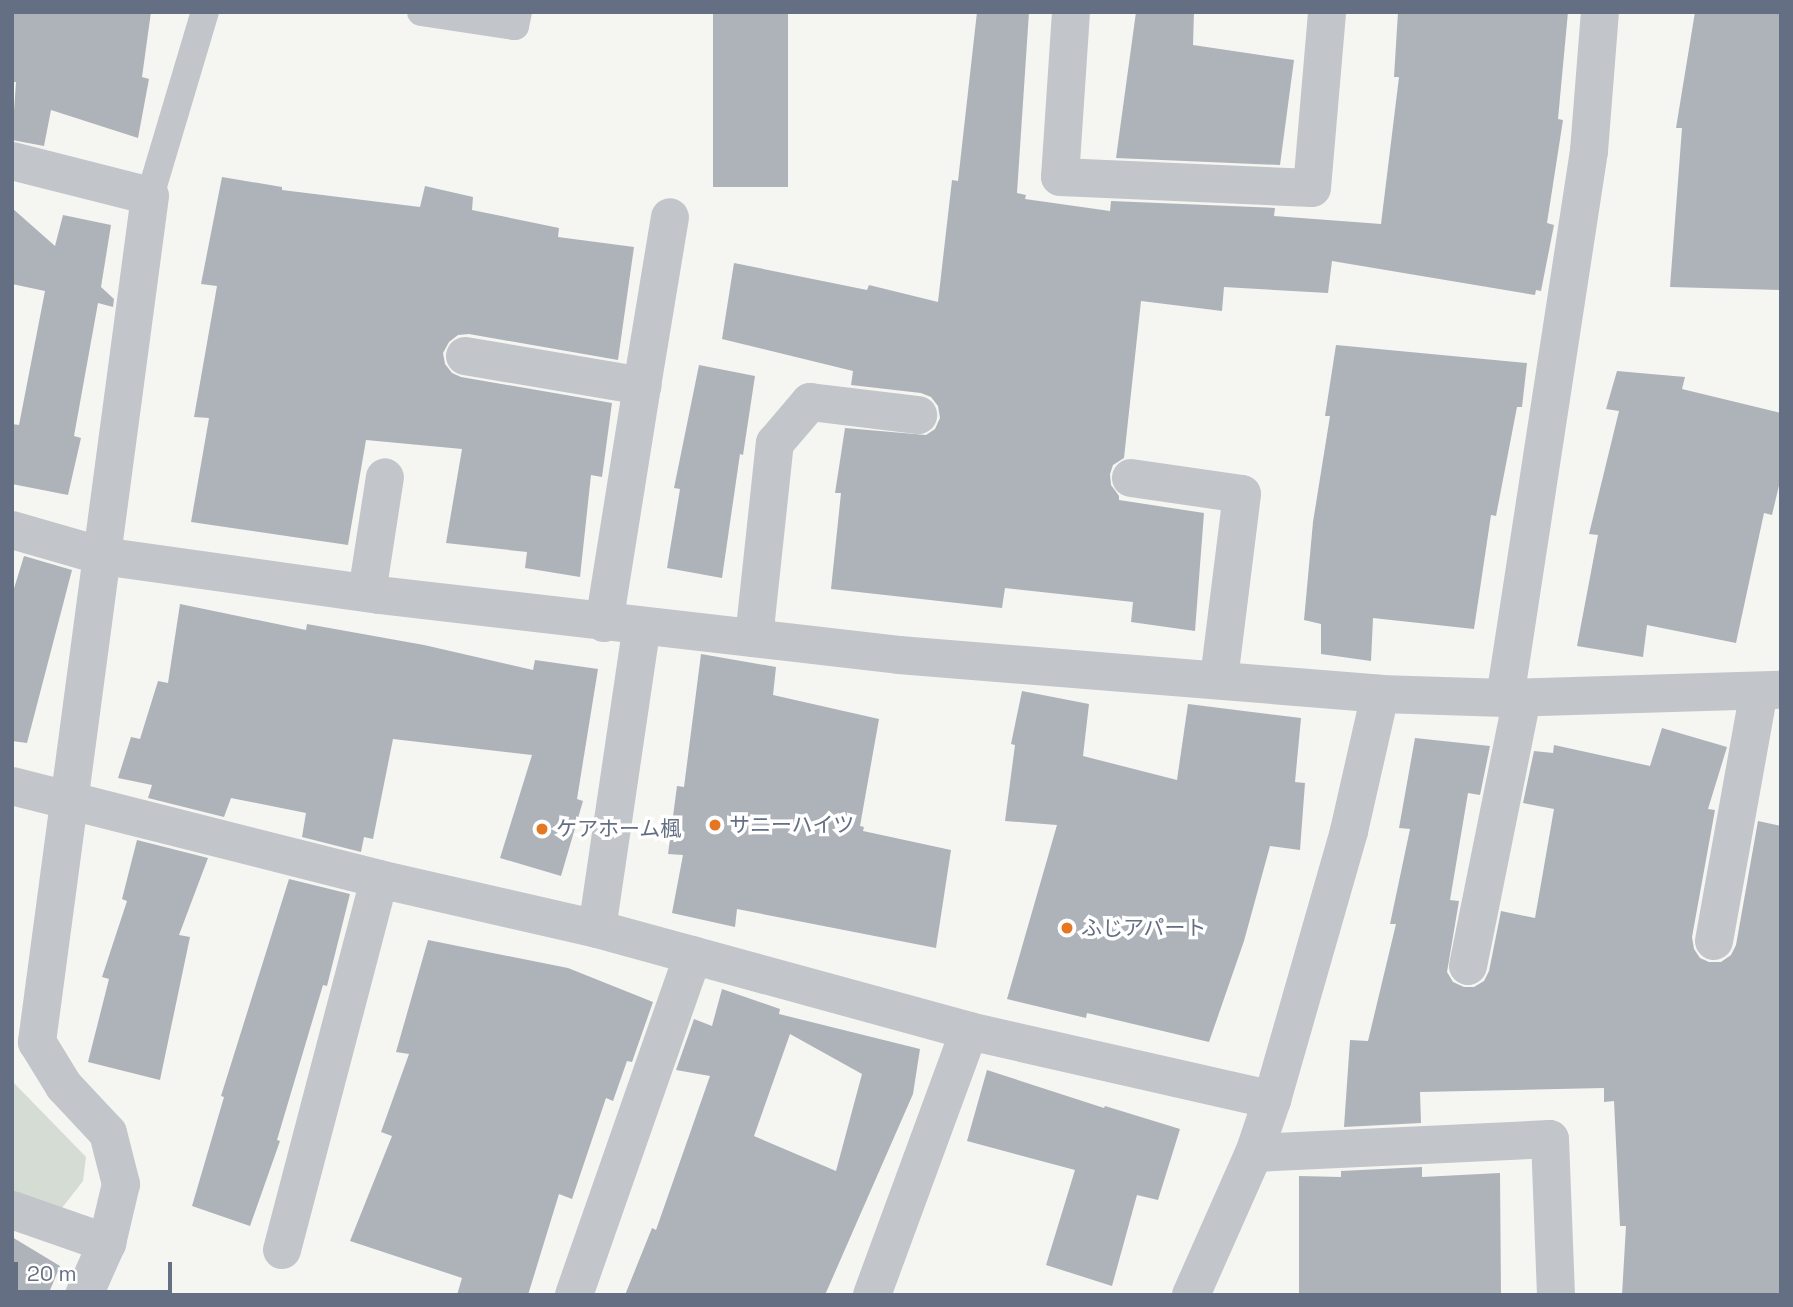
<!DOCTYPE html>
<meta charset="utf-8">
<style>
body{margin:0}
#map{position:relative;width:1793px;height:1307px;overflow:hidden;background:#f5f5f2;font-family:"Space Grotesk","Noto Sans JP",sans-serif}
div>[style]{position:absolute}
.green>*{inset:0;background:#d5dcd3}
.building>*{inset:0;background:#aeb3ba;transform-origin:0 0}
.lane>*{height:28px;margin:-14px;padding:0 14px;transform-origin:14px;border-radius:14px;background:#c2c5c9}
.street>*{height:38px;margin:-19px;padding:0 19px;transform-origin:19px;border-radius:19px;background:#c2c5c9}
.dots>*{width:19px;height:19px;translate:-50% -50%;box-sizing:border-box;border:4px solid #fff;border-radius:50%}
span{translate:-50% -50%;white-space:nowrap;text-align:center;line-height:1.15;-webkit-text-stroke:7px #fff;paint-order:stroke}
.poi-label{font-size:21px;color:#646f83}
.left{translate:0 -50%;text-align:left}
.frame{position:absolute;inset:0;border:14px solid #646f83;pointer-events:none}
.scale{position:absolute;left:14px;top:1262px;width:158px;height:32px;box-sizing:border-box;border:4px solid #646f83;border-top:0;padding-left:9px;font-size:21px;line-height:24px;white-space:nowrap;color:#646f83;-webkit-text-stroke:5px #fff;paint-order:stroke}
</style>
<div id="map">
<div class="green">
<i style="clip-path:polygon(12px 1081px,86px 1157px,83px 1181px,58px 1213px,12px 1195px)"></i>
</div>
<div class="building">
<i style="clip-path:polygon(12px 12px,151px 12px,142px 77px,149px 79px,138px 138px,51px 110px,44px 146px,12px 140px,16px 82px,12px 82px)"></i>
<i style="left:713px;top:12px;width:75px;height:175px"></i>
<i style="clip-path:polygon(977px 12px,1029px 12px,1017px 193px,1026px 195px,1025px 199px,1110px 211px,1111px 201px,1275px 208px,1274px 216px,1381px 224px,1399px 77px,1394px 77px,1398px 12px,1568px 12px,1558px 119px,1563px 120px,1547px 223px,1554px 225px,1541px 291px,1536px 290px,1535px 295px,1332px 261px,1328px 293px,1224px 287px,1222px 311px,1141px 301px,1124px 458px,1113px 465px,1110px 474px,1111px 485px,1119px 496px,1119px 500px,1204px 513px,1195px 631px,1131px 622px,1133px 602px,1005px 588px,1002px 608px,831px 589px,841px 493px,835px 493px,845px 428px,926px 435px,935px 429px,940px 418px,938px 406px,931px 397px,921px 393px,851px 385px,853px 371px,722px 339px,734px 263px,867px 290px,869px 285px,938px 302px,952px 180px,958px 181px)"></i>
<i style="clip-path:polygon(1136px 12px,1194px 12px,1193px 45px,1294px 60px,1280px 165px,1116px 158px)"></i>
<i style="clip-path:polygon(1695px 12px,1781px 12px,1781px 290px,1670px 287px,1682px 128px,1676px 128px)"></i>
<i style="clip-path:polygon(222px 177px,282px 187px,282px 190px,420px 207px,425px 186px,473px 197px,472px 210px,559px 228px,558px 237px,634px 247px,618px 360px,469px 334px,458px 335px,449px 342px,443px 353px,445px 364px,452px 373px,461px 377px,612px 403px,602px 477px,591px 475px,580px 577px,525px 568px,527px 552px,446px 543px,462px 449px,366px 440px,348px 545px,191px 522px,209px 418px,194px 417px,217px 286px,201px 284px)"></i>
<i style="clip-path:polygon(12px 208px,55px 246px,63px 215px,111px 225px,101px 287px,114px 299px,113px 307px,98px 303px,74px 436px,81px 438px,68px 495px,12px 484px,12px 424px,19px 425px,45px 291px,12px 284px)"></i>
<i style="clip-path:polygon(1336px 345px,1527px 363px,1522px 407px,1517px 407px,1496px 516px,1491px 515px,1474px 629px,1373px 618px,1371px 661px,1321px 654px,1321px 624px,1304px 620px,1313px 522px,1330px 416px,1325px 416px)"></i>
<i style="clip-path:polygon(699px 365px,755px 376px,743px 455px,740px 454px,722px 578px,667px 568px,680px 489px,674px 488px)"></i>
<i style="clip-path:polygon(1617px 371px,1685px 377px,1682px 389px,1781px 413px,1781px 477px,1772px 515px,1764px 513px,1736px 643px,1647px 625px,1643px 657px,1577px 646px,1598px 535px,1589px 534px,1619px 411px,1606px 409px)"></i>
<i style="clip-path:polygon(24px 556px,72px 570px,27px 743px,12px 741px,12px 595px)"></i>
<i style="clip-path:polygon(180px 604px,306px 630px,307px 624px,424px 645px,533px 670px,535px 660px,598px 669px,577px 799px,583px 801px,561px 876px,500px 858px,532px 755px,393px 739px,373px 839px,364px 837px,361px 852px,302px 837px,306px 813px,231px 798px,224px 817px,148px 798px,152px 785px,118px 778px,131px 737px,140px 739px,158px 681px,168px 683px)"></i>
<i style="clip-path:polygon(701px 654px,776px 667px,773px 695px,879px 719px,860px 826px,864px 827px,863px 831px,951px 850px,936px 948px,737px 909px,735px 927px,672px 913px,683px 855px,668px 854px,677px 786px,684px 787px)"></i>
<i style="clip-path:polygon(1022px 691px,1089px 704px,1083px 756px,1177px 780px,1188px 704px,1301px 718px,1295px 782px,1305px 783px,1300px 850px,1270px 846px,1244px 941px,1209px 1042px,1087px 1013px,1086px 1018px,1007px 999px,1057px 825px,1005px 821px,1015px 745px,1011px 744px)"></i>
<i style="clip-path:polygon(1662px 728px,1727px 747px,1708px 809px,1715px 810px,1692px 937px,1694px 949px,1700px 958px,1709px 962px,1721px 962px,1731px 955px,1736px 945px,1758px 821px,1781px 826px,1781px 1295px,1622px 1295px,1626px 1226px,1620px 1226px,1614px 1101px,1604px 1102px,1604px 1088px,1420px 1092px,1421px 1123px,1344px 1127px,1350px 1040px,1368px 1041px,1396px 924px,1390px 924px,1410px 829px,1399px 828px,1415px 738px,1490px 746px,1480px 795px,1468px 793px,1450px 900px,1459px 901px,1447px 972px,1453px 982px,1464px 987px,1474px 987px,1484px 981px,1489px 971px,1501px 911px,1535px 918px,1554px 809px,1523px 803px,1534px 751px,1553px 753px,1554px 745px,1650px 766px)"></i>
<i style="clip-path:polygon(137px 840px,208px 858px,179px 935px,190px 937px,160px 1080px,88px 1062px,109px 979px,102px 977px,127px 901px,122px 899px)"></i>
<i style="clip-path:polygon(289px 879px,350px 894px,327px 986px,323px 985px,277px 1140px,280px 1141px,250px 1226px,192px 1206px,224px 1097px,221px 1096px)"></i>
<i style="clip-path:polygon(428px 940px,568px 968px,653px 1002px,632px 1062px,627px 1061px,613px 1101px,606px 1098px,572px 1199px,559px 1194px,528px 1295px,457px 1295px,462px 1278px,350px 1241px,392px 1136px,381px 1132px,409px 1054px,396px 1052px)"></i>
<i style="clip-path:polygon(evenodd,722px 989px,780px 1009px,779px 1014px,920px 1049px,913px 1094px,825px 1295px,625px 1295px,652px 1228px,656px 1230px,710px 1076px,676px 1070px,694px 1019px,712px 1026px,722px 989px,790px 1034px,862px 1074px,836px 1171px,754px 1136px,790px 1034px)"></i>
<i style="clip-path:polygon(987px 1070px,1104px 1108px,1105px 1106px,1180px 1129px,1158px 1200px,1137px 1195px,1112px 1286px,1046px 1265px,1075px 1170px,967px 1141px)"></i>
<i style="clip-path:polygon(1422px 1167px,1422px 1177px,1500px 1173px,1501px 1295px,1299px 1295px,1299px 1176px,1341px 1177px,1341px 1171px)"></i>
<i style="clip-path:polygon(12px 1237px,60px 1266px,48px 1295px,12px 1295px)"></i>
</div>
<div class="lane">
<i style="left:421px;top:12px;width:95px;rotate:8.5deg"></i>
<i style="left:515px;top:26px;width:14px;rotate:-78deg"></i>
<i style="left:150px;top:196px;width:192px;rotate:-73.4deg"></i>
</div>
<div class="street">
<i style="left:1071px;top:12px;width:165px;rotate:93.8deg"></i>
<i style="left:1060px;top:177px;width:252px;rotate:2.5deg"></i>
<i style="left:1312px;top:188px;width:177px;rotate:-85.1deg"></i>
<i style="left:12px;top:161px;width:142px;rotate:14.2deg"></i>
<i style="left:150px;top:196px;width:854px;rotate:97.61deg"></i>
<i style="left:37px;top:1042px;width:52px;rotate:58.5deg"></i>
<i style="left:64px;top:1086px;width:64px;rotate:46.9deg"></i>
<i style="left:108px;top:1133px;width:53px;rotate:75.7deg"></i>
<i style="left:121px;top:1184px;width:61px;rotate:103.3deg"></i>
<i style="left:107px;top:1243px;width:57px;rotate:113.9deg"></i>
<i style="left:465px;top:356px;width:180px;rotate:9.6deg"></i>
<i style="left:642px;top:386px;width:240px;rotate:99.1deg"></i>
<i style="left:642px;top:386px;width:171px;rotate:-80.6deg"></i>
<i style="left:1131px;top:478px;width:112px;rotate:8.2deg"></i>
<i style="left:1242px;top:494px;width:186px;rotate:97.1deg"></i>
<i style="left:12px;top:530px;width:94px;rotate:16.1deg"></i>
<i style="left:102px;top:556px;width:280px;rotate:8deg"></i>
<i style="left:379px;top:595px;width:523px;rotate:6.58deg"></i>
<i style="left:899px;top:655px;width:483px;rotate:4.6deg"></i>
<i style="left:1380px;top:694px;width:125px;rotate:1.8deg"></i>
<i style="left:1505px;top:698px;width:276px;rotate:-1.7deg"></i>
<i style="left:367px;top:593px;width:117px;rotate:-81.2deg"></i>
<i style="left:754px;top:638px;width:196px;rotate:-83.9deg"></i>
<i style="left:775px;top:443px;width:54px;rotate:-49.5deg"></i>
<i style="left:810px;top:402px;width:109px;rotate:6.9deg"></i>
<i style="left:1505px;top:698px;width:553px;rotate:-81.27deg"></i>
<i style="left:1589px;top:151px;width:139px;rotate:-85.5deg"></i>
<i style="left:12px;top:786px;width:379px;rotate:14.2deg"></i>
<i style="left:379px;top:879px;width:224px;rotate:12.9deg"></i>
<i style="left:597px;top:929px;width:386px;rotate:15.3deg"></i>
<i style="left:969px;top:1031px;width:311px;rotate:12.8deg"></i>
<i style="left:597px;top:929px;width:306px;rotate:-81.6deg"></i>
<i style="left:1714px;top:941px;width:253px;rotate:-79.8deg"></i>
<i style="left:1468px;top:966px;width:273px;rotate:-78.6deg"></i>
<i style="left:1254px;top:1153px;width:296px;rotate:-2.7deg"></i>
<i style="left:1550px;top:1139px;width:156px;rotate:87.8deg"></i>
<i style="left:12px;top:1210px;width:101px;rotate:19.2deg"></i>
<i style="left:282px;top:1250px;width:383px;rotate:-75.3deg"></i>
<i style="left:574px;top:1295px;width:360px;rotate:-70.7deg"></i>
<i style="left:872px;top:1295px;width:281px;rotate:-69.8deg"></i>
<i style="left:1191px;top:1295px;width:155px;rotate:-66.1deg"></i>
<i style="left:1254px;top:1153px;width:56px;rotate:-71.2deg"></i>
<i style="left:1272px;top:1100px;width:280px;rotate:-74deg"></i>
<i style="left:1349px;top:831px;width:140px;rotate:-77.2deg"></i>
</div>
<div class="dots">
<i style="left:715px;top:825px;background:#e57622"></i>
<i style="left:542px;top:829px;background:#e57622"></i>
<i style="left:1067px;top:928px;background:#e57622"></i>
</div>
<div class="poi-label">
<span class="left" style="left:729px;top:825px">サニーハイツ</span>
<span class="left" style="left:556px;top:829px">ケアホーム楓</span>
<span class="left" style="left:1081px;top:928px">ふじアパート</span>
</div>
<div class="frame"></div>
<div class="scale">20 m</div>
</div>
